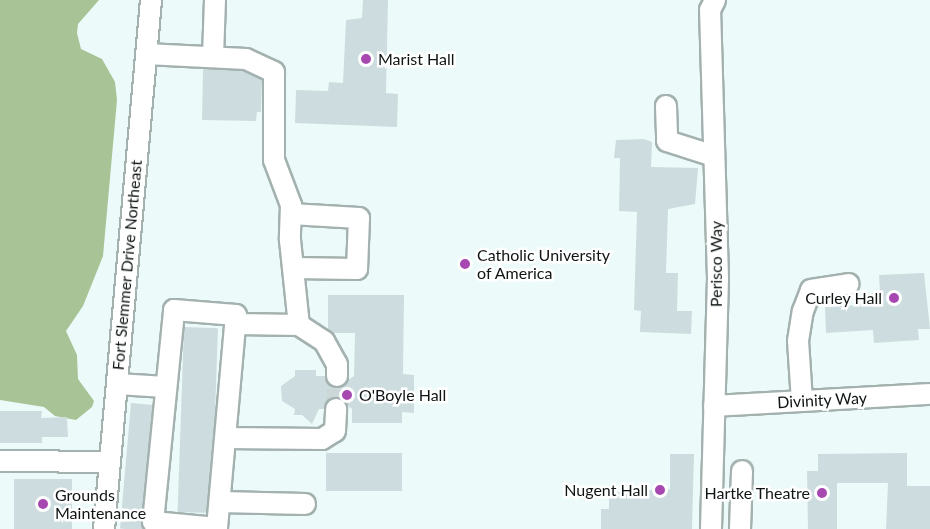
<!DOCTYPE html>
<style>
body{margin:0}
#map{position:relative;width:930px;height:529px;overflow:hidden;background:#ecfbf9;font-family:Lato,sans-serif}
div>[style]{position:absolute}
.forest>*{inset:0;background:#a8c396}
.building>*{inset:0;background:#cddcdf;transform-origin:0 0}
.minor-tunnel>*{height:20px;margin-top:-10px;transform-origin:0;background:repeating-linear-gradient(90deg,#cbd8d7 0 20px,transparent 0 30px)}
.roads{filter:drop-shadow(2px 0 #a3b1af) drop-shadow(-2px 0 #a3b1af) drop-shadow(0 2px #a3b1af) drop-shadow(0 -2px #a3b1af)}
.minor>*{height:20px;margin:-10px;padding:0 10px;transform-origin:10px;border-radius:10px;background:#fff}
.dots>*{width:16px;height:16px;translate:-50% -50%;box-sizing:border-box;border:3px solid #fff;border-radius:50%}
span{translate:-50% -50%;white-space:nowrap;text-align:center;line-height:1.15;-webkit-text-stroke:5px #fff;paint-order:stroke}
.poi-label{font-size:16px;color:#0f1414}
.left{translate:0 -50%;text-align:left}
.right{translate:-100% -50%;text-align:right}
.street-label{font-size:16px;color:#0f1414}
</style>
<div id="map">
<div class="forest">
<i style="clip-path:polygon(0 0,99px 0,78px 24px,77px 33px,81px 49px,102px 59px,115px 82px,117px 100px,103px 256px,83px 306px,66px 331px,77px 355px,78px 379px,94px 401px,92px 407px,76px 420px,55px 416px,44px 407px,0 400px)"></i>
</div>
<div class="building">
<i style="clip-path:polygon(363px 0,388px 0,386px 93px,398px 94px,397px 127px,295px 123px,296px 90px,328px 91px,329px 82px,343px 83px,346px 20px,362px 18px)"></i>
<i style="clip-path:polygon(203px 69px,243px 71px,262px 80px,261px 112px,257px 112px,256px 121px,202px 120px)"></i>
<i style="clip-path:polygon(644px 139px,652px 142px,651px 167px,698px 168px,695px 204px,668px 209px,666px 273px,678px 273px,677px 311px,692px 311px,691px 334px,640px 332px,641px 311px,634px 310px,637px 212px,619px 211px,620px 158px,614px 158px,616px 140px)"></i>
<i style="clip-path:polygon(924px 273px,930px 329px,918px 329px,919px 340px,874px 343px,873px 330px,826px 333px,825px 307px,862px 305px,862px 294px,880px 293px,879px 275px)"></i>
<i style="clip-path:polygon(328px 295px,404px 295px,403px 374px,414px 375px,414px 413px,402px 412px,402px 423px,352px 423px,352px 409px,336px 397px,326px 402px,324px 409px,319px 409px,312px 424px,302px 415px,294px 415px,295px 409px,282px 401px,281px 386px,295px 376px,295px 370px,316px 370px,316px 376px,325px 376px,327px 382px,336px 388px,354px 376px,355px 333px,332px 333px,328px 329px)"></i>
<i style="left:184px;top:327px;width:34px;height:185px;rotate:2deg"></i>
<i style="left:131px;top:403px;width:22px;height:126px;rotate:5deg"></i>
<i style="clip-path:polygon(0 411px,42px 411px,41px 418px,67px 417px,68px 437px,42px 437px,42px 443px,0 443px)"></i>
<i style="left:326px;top:453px;width:76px;height:38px"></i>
<i style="clip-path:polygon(907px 453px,907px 486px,930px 486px,930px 529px,886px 529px,888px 483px,837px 483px,837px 529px,808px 529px,807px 471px,818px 471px,818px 454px)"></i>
<i style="clip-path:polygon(670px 454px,694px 454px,692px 529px,601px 529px,601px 509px,609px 509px,609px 492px,670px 489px)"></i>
<i style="left:72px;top:479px;width:50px;height:58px;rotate:90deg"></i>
</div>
<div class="minor-tunnel">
<i style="left:336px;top:409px;width:33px;rotate:-88deg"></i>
</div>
<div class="roads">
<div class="minor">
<i style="left:146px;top:54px;width:100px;rotate:2.9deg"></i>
<i style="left:246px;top:59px;width:31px;rotate:25deg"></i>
<i style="left:274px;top:72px;width:88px;rotate:90deg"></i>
<i style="left:274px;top:160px;width:48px;rotate:69.3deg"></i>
<i style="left:291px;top:205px;width:35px;rotate:92deg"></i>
<i style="left:290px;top:240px;width:85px;rotate:84deg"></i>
<i style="left:299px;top:325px;width:63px;rotate:-179.1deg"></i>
<i style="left:213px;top:57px;width:57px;rotate:-88deg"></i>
<i style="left:666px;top:106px;width:35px;rotate:88deg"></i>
<i style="left:667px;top:141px;width:49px;rotate:17.7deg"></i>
<i style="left:291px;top:214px;width:68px;rotate:3.4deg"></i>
<i style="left:359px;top:218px;width:51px;rotate:92.2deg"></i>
<i style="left:357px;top:269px;width:64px;rotate:-179.1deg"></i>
<i style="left:174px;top:310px;width:62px;rotate:4.6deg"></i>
<i style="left:236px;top:315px;width:214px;rotate:95.1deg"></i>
<i style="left:217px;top:528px;width:64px;rotate:-174.6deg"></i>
<i style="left:153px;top:522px;width:213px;rotate:-84.3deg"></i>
<i style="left:299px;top:325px;width:30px;rotate:33deg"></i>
<i style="left:324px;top:341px;width:26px;rotate:61deg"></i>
<i style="left:337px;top:364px;width:12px;rotate:90deg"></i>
<i style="left:117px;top:384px;width:49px;rotate:3.5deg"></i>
<i style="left:802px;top:401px;width:60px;rotate:-93.8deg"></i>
<i style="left:798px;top:341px;width:30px;rotate:-81deg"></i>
<i style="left:803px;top:311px;width:22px;rotate:-69deg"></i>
<i style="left:811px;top:290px;width:38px;rotate:-9deg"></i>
<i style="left:714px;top:406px;width:216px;rotate:-3.2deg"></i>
<i style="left:226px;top:438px;width:96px;rotate:0.6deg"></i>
<i style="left:322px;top:439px;width:15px;rotate:-32deg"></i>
<i style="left:335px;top:431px;width:22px;rotate:-87deg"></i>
<i style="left:0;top:461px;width:110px;rotate:0.5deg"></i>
<i style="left:220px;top:502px;width:85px;rotate:1.3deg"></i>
<i style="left:104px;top:529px;width:531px;rotate:-84.92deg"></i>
<i style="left:711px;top:529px;width:251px;rotate:-88.4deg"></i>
<i style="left:718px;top:278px;width:268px;rotate:-91.7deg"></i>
<i style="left:710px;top:10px;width:11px;rotate:-63deg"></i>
<i style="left:740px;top:529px;width:58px;rotate:-88deg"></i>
</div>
</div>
<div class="dots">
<i style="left:366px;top:59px;background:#a748b1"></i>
<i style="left:465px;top:264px;background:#a748b1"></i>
<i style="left:894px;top:298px;background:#a748b1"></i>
<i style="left:347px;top:395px;background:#a748b1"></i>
<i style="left:660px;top:490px;background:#a748b1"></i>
<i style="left:822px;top:493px;background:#a748b1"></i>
<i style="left:43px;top:504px;background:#a748b1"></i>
</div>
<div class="poi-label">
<span class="left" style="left:378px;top:59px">Marist Hall</span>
<span class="left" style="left:477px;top:264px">Catholic University<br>of America</span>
<span class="right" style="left:882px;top:298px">Curley Hall</span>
<span class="left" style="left:359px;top:395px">O'Boyle Hall</span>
<span class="right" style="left:648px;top:490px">Nugent Hall</span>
<span class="right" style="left:810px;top:493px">Hartke Theatre</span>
<span class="left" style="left:55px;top:504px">Grounds<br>Maintenance</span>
</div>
<div class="street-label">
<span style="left:716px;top:264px;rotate:-90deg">Perisco Way</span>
<span style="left:127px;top:265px;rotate:-85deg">Fort Slemmer Drive Northeast</span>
<span style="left:822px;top:400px;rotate:-3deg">Divinity Way</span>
</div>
</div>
